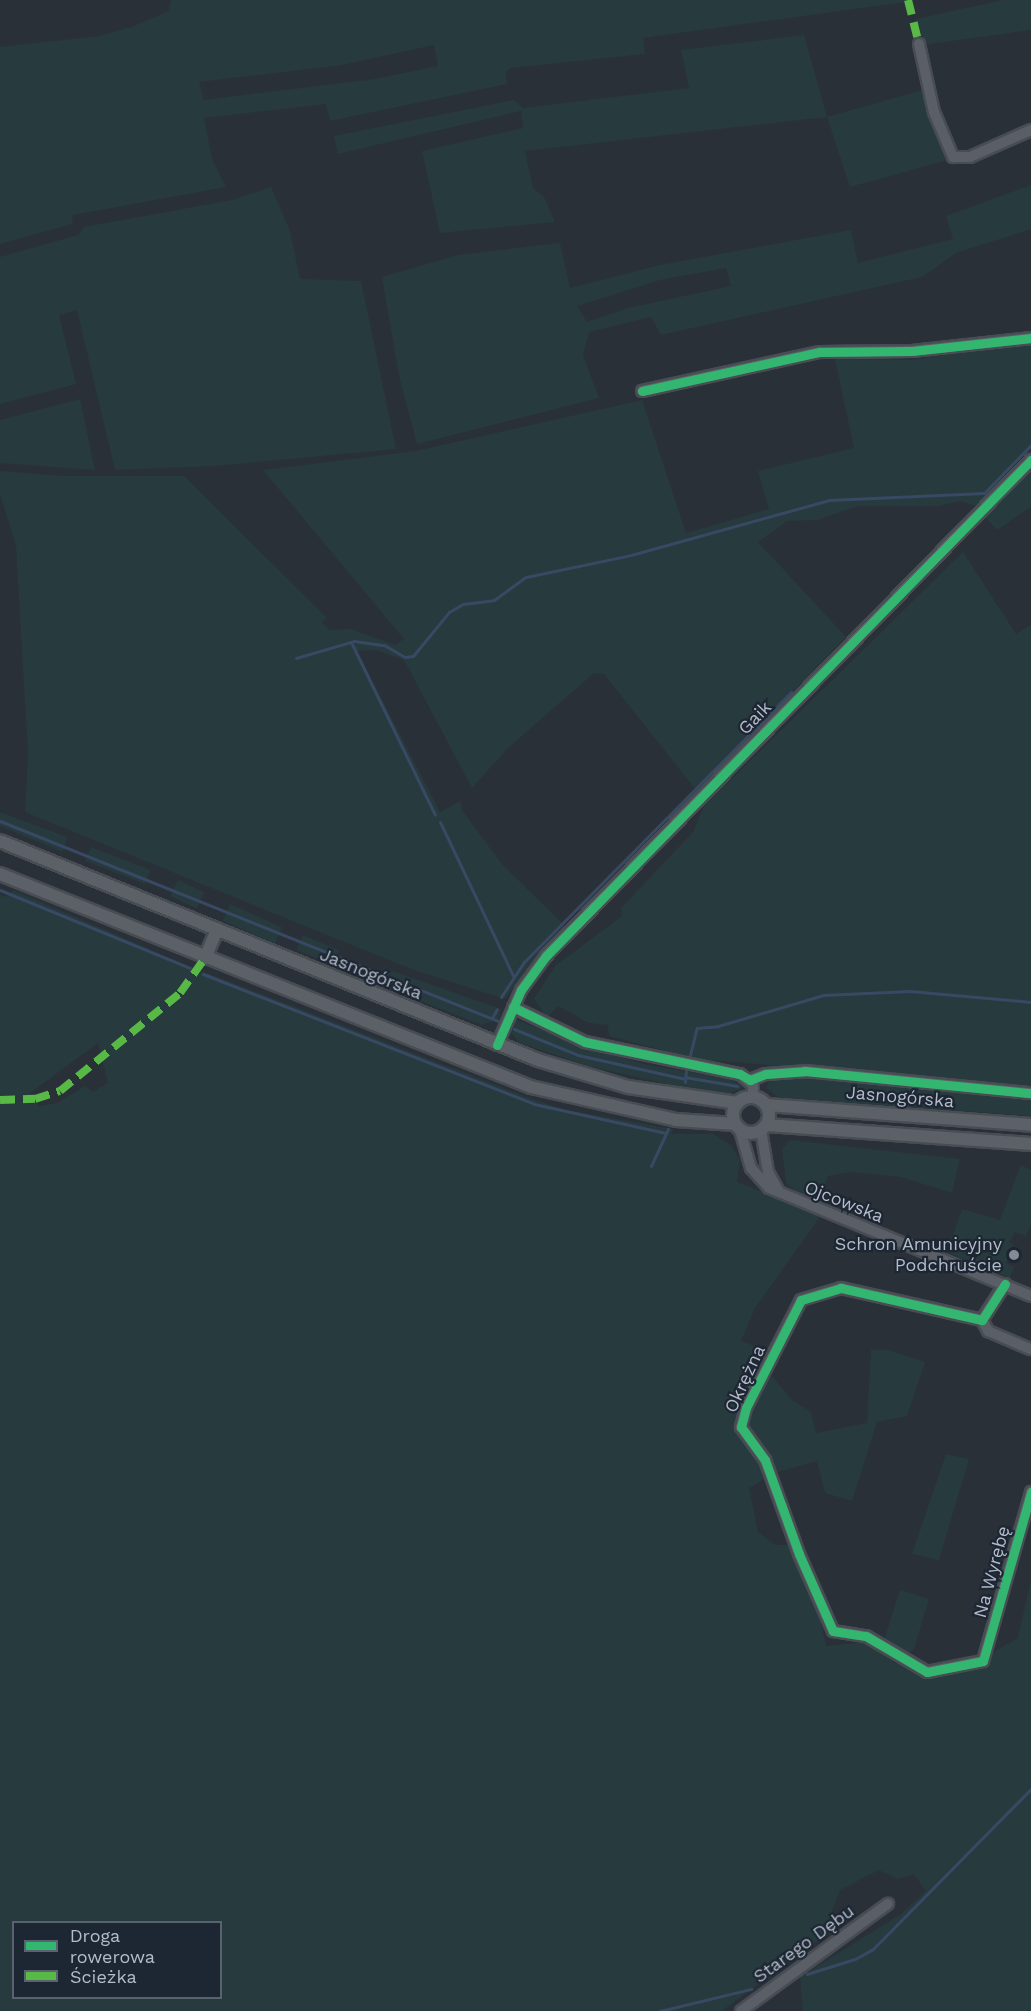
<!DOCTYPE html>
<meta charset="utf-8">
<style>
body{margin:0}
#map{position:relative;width:1031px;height:2011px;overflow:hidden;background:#2a3038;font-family:"Work Sans",sans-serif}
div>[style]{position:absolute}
.green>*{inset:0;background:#273a3e;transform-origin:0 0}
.stream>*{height:3px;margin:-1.5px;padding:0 1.5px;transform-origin:1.5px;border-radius:1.5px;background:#384963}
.roads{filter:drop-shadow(2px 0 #484c53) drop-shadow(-2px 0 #484c53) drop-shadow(0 2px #484c53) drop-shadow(0 -2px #484c53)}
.minor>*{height:10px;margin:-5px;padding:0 5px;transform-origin:5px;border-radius:5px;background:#5a5e66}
.major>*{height:12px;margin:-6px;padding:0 6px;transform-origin:6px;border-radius:6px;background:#5c6168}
.major>.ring{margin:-6px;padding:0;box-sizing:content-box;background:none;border:12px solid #5c6168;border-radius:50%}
.quiet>*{height:8px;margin-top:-4px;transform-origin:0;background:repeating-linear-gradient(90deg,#58b947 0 15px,transparent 0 23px)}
.cycleway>*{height:9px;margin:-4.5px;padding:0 4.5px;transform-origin:4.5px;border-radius:4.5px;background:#33b770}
.dots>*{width:16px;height:16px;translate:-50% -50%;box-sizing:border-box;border:3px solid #1d2633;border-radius:50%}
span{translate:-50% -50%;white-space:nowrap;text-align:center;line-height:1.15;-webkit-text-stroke:4.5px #1d2633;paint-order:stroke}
.street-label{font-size:18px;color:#b4bcc9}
.poi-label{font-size:18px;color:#b4bcc9}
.right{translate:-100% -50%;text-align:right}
.legend{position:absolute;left:12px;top:1921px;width:210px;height:78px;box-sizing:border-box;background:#1d2633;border:2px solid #59626f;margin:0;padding:8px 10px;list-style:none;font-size:18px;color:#b4bcc9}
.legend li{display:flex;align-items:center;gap:12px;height:30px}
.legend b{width:30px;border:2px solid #59626f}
</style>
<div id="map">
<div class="green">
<i style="clip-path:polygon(evenodd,171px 0,905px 0,905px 2px,643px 38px,645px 54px,510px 68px,506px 72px,507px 84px,330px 121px,326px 104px,204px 118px,212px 159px,226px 187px,73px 215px,72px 224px,0 244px,0 47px,100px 36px,134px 26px,169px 11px,171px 0,434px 45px,438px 66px,375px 79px,204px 100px,199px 82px,342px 65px,434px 45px)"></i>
<i style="clip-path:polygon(1003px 0,1031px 0,1031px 30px,923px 45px,916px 19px)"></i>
<i style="clip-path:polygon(804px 35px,827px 117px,926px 89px,948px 160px,850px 187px,827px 117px,525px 151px,533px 188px,544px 197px,555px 222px,440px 233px,422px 151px,523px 128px,521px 111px,338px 154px,334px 136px,514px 100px,523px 108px,689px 88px,681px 50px)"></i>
<i style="clip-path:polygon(evenodd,1031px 185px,1031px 229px,956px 253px,922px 277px,661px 335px,651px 317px,589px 332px,583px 355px,599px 398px,417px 444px,399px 376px,382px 277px,458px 255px,560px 243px,570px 288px,660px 265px,851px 230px,858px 263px,953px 239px,946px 216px,1031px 185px,726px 268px,731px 286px,628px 308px,587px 322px,577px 306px,660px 280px,726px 268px)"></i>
<i style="clip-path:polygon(271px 187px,290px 231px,300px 279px,361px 281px,396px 449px,214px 466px,115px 470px,77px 310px,59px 315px,76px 384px,0 404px,0 257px,78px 235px,84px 227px,232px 200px)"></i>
<i style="clip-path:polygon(1031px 341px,1031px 447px,976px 506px,960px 501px,940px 506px,858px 506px,817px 520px,787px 521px,758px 542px,846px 637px,696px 790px,604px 674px,594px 673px,508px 748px,472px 788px,404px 660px,376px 650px,357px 651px,440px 812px,461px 801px,462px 810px,501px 863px,566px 927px,530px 964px,505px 999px,411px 969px,25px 812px,28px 755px,16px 545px,0 494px,0 471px,62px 476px,184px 476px,327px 618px,322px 623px,330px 630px,351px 629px,395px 645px,404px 639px,263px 470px,416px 451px,642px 400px,686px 533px,769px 509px,758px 471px,854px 448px,835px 359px,912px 360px)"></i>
<i style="clip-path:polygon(80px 399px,95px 470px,0 463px,0 420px)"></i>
<i style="clip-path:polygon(1031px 471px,1031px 507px,997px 530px,985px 517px)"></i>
<i style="clip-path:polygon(963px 552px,1016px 634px,1031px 625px,1031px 1087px,697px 1059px,609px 1036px,608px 1025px,589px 1023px,558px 1006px,547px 1018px,534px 999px,555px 966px,622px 916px,621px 908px,693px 832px,704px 806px)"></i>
<i style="clip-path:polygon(0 812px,67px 837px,63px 852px,0 826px)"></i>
<i style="left:91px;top:847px;width:64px;height:15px;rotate:21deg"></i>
<i style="left:178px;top:880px;width:29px;height:18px;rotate:25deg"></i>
<i style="clip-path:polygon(evenodd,13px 890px,179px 962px,532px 1099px,566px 1110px,673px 1129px,671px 1134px,713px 1134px,731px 1145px,740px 1160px,737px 1182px,821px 1215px,755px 1308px,741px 1341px,767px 1351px,771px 1375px,792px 1400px,811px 1412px,816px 1433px,867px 1423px,871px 1350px,888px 1350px,925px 1362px,907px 1416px,877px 1422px,852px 1501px,825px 1493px,817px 1461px,774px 1473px,749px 1488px,758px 1532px,775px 1545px,791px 1545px,821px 1622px,826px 1646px,865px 1642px,895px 1663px,929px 1676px,983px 1666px,995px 1651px,1018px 1638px,1031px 1580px,1031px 2011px,803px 2011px,800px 1977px,901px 1914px,926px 1891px,914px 1874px,898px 1879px,879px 1870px,840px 1890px,823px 1936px,722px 2011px,0 2011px,0 895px,6px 897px,13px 890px,98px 1043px,108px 1083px,93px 1092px,85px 1086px,57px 1103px,39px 1106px,30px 1093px,98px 1043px,13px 890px,14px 1922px,220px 1922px,220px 1998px,14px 1998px,14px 1922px)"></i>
<i style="left:230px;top:904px;width:57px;height:18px;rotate:24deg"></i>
<i style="left:303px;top:935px;width:39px;height:16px;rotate:23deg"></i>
<i style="clip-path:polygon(384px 968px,501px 1009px,499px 1019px,482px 1025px,379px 985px)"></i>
<i style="clip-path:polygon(514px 1019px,598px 1051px,644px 1064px,733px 1080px,743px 1088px,727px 1094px,694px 1090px,588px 1066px,520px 1043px,509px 1030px)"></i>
<i style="clip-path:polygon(804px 1075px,1031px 1097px,1031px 1116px,780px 1098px,766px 1088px,770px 1078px)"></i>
<i style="clip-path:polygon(790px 1140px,960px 1159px,952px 1193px,901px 1177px,851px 1172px,828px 1176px,818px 1199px,797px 1192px,786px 1183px,782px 1149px)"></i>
<i style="clip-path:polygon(1021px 1165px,1031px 1170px,1031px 1224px,1026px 1236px,1015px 1232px,1009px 1242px,1013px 1244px,1006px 1263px,1014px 1267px,1010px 1278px,947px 1252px,962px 1209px,1000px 1220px)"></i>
<i style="clip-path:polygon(946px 1454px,969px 1459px,939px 1560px,912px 1554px)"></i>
<i style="clip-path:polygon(900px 1590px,929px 1599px,914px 1649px,907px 1655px,883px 1643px)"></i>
</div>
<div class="stream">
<i style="left:351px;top:642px;width:192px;rotate:64.1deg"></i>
<i style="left:296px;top:658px;width:60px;rotate:-16.3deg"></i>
<i style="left:354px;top:641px;width:30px;rotate:8deg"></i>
<i style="left:384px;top:645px;width:24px;rotate:30deg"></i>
<i style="left:405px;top:657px;width:8px;rotate:-7deg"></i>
<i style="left:413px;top:656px;width:57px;rotate:-50.7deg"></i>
<i style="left:449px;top:612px;width:16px;rotate:-30deg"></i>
<i style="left:463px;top:604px;width:31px;rotate:-7deg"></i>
<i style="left:494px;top:600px;width:39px;rotate:-36deg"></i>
<i style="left:526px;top:577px;width:107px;rotate:-11.8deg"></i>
<i style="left:631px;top:555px;width:205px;rotate:-15.5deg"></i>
<i style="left:829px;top:500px;width:155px;rotate:-2.6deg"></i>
<i style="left:984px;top:493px;width:67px;rotate:-45.6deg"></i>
<i style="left:0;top:821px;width:537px;rotate:21.88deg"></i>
<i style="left:440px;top:822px;width:170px;rotate:64.6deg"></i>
<i style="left:0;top:890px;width:205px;rotate:22.3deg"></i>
<i style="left:203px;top:974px;width:356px;rotate:21.4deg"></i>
<i style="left:534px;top:1104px;width:135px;rotate:12.4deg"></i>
<i style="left:501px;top:997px;width:42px;rotate:-56.7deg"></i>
<i style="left:524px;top:962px;width:380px;rotate:-45.3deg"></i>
<i style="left:492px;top:1018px;width:10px;rotate:-61deg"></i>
<i style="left:514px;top:1029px;width:69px;rotate:22.1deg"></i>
<i style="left:578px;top:1055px;width:110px;rotate:12.6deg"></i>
<i style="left:689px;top:1059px;width:32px;rotate:-76deg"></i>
<i style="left:697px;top:1028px;width:21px;rotate:-5deg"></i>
<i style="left:718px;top:1026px;width:109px;rotate:-16.4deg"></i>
<i style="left:823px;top:995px;width:87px;rotate:-2.6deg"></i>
<i style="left:910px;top:991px;width:121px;rotate:5.2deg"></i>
<i style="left:685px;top:1077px;width:53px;rotate:9.8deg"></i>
<i style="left:685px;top:1082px;width:11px;rotate:-85deg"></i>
<i style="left:651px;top:1166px;width:41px;rotate:-65.3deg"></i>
<i style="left:807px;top:1974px;width:50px;rotate:-17.4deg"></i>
<i style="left:855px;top:1959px;width:21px;rotate:-29deg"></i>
<i style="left:873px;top:1949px;width:225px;rotate:-45.4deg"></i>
<i style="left:660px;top:2011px;width:94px;rotate:-13.6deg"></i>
</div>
<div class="roads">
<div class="minor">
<i style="left:919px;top:44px;width:70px;rotate:77.6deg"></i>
<i style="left:934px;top:112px;width:49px;rotate:67.1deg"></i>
<i style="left:953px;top:157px;width:17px"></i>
<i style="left:970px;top:157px;width:67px;rotate:-23.9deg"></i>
<i style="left:642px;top:391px;width:182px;rotate:-12.4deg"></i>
<i style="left:820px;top:352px;width:92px;rotate:-0.6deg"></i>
<i style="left:912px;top:351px;width:120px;rotate:-6.2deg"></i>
<i style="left:513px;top:1007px;width:80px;rotate:25.9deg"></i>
<i style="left:585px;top:1042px;width:158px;rotate:11.7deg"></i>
<i style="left:740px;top:1074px;width:17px;rotate:40deg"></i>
<i style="left:753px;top:1085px;width:12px;rotate:90deg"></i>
<i style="left:497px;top:1045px;width:60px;rotate:-66.4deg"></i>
<i style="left:521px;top:990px;width:42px;rotate:-53.7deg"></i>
<i style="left:546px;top:956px;width:694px;rotate:-45.64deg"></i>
<i style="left:750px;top:1080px;width:17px;rotate:-21deg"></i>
<i style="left:766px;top:1074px;width:39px;rotate:-4deg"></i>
<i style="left:805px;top:1071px;width:227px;rotate:5.6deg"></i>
<i style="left:740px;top:1130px;width:40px;rotate:74deg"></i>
<i style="left:751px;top:1168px;width:27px;rotate:48deg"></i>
<i style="left:769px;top:1188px;width:283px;rotate:22.4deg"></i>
<i style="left:761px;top:1130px;width:43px;rotate:80.5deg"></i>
<i style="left:768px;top:1172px;width:23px;rotate:61deg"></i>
<i style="left:1005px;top:1284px;width:43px;rotate:122.6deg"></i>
<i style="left:982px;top:1320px;width:145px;rotate:-167.2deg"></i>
<i style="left:841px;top:1288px;width:42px;rotate:163.3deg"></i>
<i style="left:801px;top:1300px;width:121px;rotate:117deg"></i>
<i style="left:746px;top:1408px;width:20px;rotate:105deg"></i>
<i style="left:741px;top:1427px;width:41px;rotate:54deg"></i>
<i style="left:765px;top:1460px;width:100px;rotate:70.1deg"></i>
<i style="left:799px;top:1554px;width:84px;rotate:66.2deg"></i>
<i style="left:833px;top:1631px;width:33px;rotate:9deg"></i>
<i style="left:866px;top:1636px;width:71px;rotate:30.5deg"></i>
<i style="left:927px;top:1672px;width:57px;rotate:-11.1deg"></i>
<i style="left:983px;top:1661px;width:176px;rotate:-74.1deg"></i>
<i style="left:982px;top:1320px;width:13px;rotate:61deg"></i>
<i style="left:988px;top:1331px;width:46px;rotate:23.2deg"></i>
<i style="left:741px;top:2011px;width:182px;rotate:-36.1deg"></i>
</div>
<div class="major">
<i style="left:0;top:841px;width:581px;rotate:22.15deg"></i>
<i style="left:538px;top:1060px;width:94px;rotate:16.7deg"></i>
<i style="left:628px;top:1087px;width:111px;rotate:8.3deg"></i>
<i style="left:0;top:874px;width:572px;rotate:21.86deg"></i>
<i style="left:531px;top:1087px;width:149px;rotate:12.8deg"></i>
<i style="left:676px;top:1120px;width:59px;rotate:3.9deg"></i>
<i style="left:205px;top:958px;width:30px;rotate:-67deg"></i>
<i class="ring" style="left:733px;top:1097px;width:24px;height:24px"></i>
<i style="left:767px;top:1105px;width:265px;rotate:4.3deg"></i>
<i style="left:767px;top:1125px;width:265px;rotate:4.1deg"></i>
</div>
</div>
<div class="quiet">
<i style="left:908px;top:0;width:45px;rotate:76deg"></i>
<i style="left:0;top:1100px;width:35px;rotate:-2deg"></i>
<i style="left:35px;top:1099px;width:26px;rotate:-18deg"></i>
<i style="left:60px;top:1091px;width:155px;rotate:-39.2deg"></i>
<i style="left:180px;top:993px;width:43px;rotate:-54.5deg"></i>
</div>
<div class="cycleway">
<i style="left:642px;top:391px;width:182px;rotate:-12.4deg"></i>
<i style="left:820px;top:352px;width:92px;rotate:-0.6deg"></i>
<i style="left:912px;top:351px;width:120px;rotate:-6.2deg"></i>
<i style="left:513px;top:1007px;width:80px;rotate:25.9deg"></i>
<i style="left:585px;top:1042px;width:158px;rotate:11.7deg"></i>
<i style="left:740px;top:1074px;width:12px;rotate:31deg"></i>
<i style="left:750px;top:1080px;width:17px;rotate:-21deg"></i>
<i style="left:766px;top:1074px;width:39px;rotate:-4deg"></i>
<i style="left:805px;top:1071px;width:227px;rotate:5.6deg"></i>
<i style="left:497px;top:1045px;width:60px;rotate:-66.4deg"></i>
<i style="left:521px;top:990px;width:42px;rotate:-53.7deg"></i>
<i style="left:546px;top:956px;width:694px;rotate:-45.64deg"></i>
<i style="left:1005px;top:1284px;width:43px;rotate:122.6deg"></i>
<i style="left:982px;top:1320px;width:145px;rotate:-167.2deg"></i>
<i style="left:841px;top:1288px;width:42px;rotate:163.3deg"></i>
<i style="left:801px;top:1300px;width:121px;rotate:117deg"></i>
<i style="left:746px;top:1408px;width:20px;rotate:105deg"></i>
<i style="left:741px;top:1427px;width:41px;rotate:54deg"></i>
<i style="left:765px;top:1460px;width:100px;rotate:70.1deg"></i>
<i style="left:799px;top:1554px;width:84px;rotate:66.2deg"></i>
<i style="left:833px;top:1631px;width:33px;rotate:9deg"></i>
<i style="left:866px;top:1636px;width:71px;rotate:30.5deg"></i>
<i style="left:927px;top:1672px;width:57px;rotate:-11.1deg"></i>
<i style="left:983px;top:1661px;width:176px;rotate:-74.1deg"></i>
</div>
<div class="dots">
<i style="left:1014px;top:1255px;background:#848b96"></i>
</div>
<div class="street-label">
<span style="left:755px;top:718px;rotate:-46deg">Gaik</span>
<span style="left:371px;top:974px;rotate:22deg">Jasnogórska</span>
<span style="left:900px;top:1097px;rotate:5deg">Jasnogórska</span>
<span style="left:844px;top:1202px;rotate:22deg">Ojcowska</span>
<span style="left:745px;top:1379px;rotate:-65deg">Okrężna</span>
<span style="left:992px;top:1572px;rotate:-75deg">Na Wyrębę</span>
<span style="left:804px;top:1944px;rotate:-36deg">Starego Dębu</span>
</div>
<div class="poi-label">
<span class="right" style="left:1002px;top:1255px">Schron Amunicyjny<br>Podchruście</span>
</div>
<ul class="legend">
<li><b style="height:8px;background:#33b770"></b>Droga rowerowa</li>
<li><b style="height:8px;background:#58b947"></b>Ścieżka</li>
</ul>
</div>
